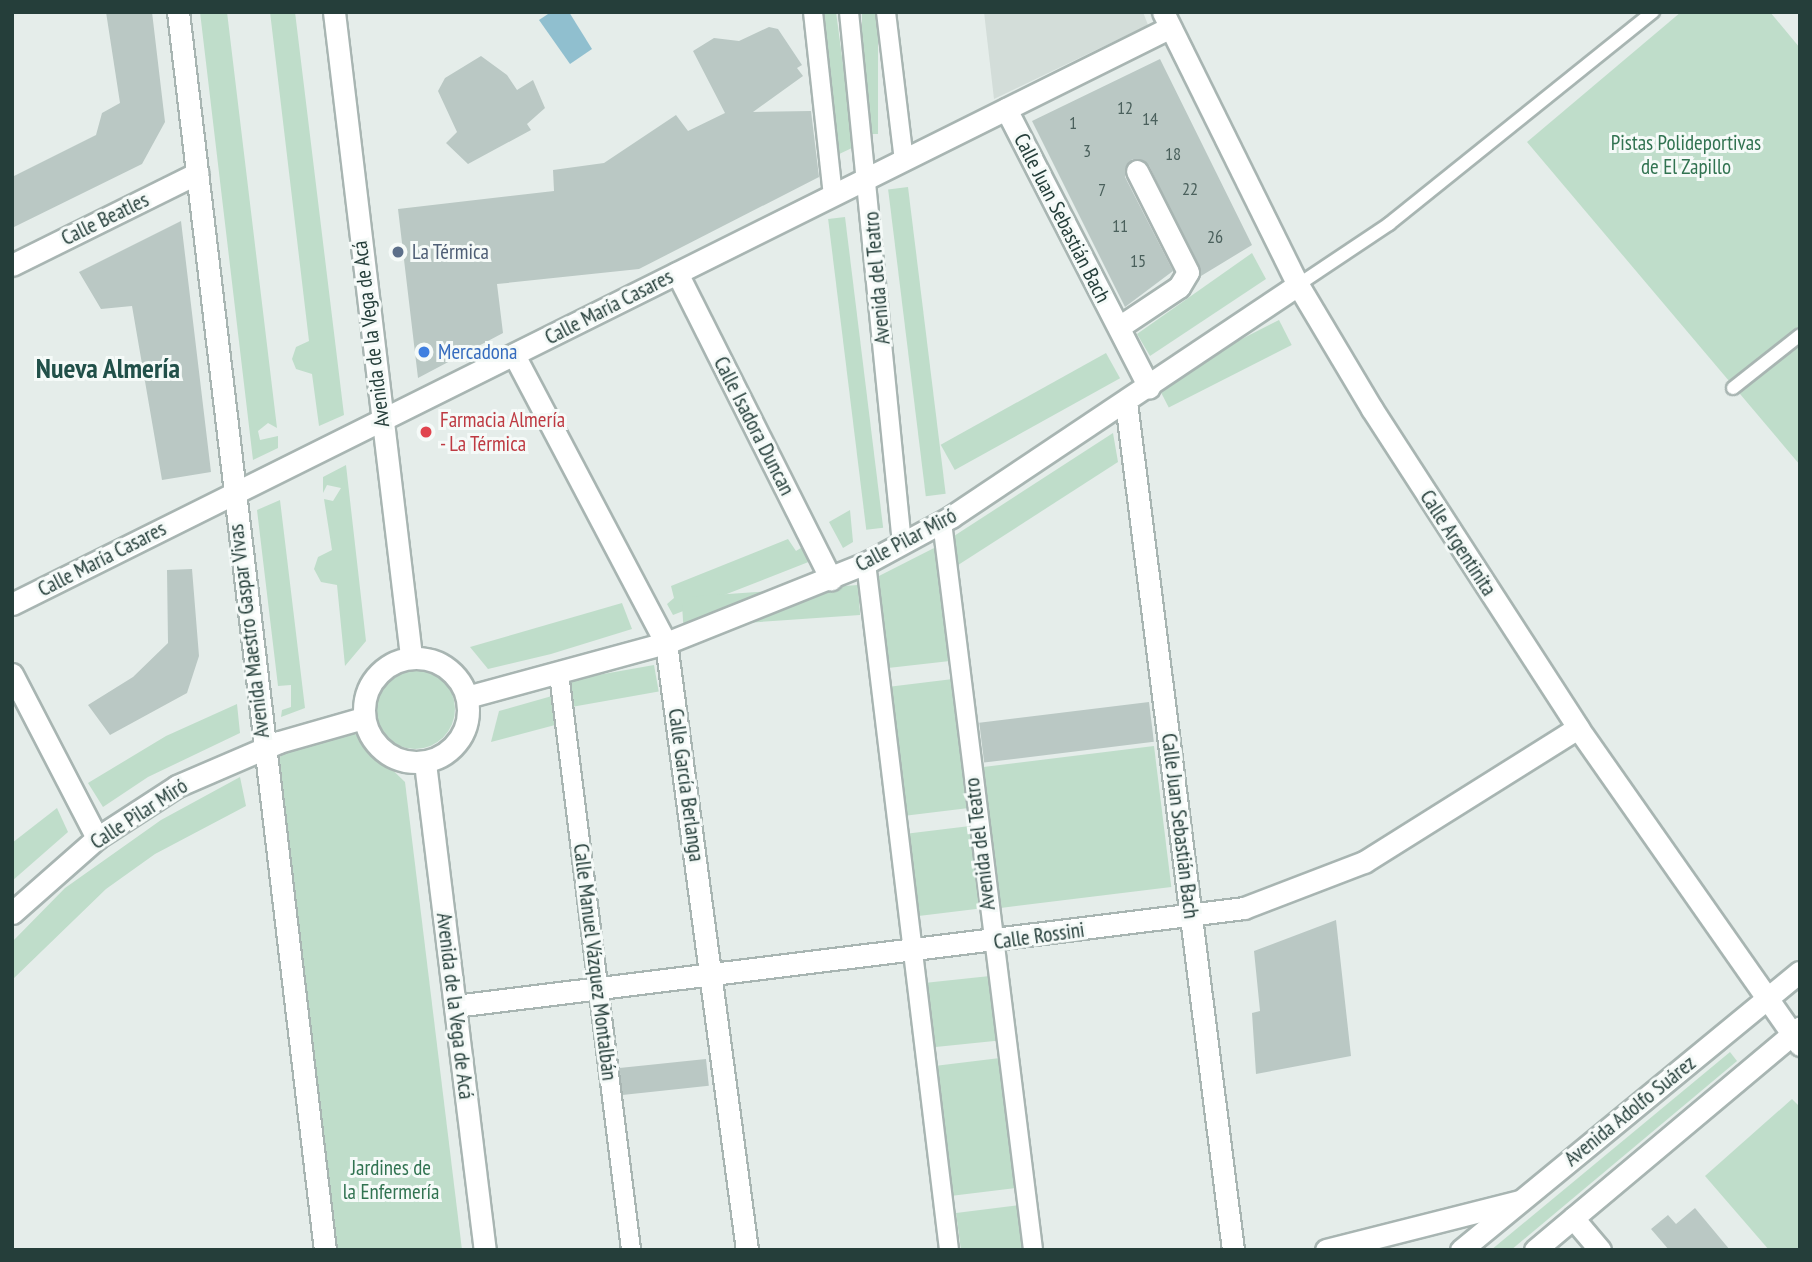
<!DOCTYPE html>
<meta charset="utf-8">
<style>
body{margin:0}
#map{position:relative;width:1812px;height:1262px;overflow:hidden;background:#e5edea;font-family:"PT Sans Narrow",sans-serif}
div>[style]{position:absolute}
.built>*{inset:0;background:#d3ddd9}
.green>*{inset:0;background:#bfddca;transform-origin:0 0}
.round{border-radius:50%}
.water>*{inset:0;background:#90bfcf}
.building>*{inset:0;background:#bac8c4;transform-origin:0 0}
.roads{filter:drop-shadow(2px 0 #a8b5b2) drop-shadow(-2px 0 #a8b5b2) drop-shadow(0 2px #a8b5b2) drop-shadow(0 -2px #a8b5b2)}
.service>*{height:12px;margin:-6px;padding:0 6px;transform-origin:6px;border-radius:6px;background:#fff}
.pedestrian>*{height:18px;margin:-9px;padding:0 9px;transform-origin:9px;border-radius:9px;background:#fff}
.minor>*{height:21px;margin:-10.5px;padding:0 10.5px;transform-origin:10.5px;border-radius:10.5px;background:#fff}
.tertiary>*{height:21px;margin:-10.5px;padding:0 10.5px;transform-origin:10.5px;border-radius:10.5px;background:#fff}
.secondary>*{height:21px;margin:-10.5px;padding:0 10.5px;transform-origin:10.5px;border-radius:10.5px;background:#fff}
.secondary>.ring{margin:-10.5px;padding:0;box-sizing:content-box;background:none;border:21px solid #fff;border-radius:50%}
.dots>*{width:19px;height:19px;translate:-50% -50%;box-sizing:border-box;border:4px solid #f5faf8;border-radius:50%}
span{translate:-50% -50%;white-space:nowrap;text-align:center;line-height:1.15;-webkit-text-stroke:6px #f5faf8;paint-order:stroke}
.number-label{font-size:18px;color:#4a605c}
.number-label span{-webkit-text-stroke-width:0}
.park-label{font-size:21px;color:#317351}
.street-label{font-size:21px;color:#253e3a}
.service-label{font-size:21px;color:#4e5e75}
.left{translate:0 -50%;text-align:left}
.shop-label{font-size:21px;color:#366cbe}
.health-label{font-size:21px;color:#be3a42}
.district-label{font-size:28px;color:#215049;font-weight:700}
.frame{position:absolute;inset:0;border:14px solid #253e3a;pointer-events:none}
</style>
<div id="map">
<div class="built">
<i style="clip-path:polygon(984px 12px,1143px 12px,1148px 25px,994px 99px)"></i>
</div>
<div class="green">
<i style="clip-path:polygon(200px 12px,227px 12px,277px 428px,268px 423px,258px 431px,260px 440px,278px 436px,278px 448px,253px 460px)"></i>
<i style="clip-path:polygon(270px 12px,295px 12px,344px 415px,319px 426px,312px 374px,296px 369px,292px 359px,296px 347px,309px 341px)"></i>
<i style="clip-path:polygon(820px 12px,836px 12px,854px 147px,835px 156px)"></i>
<i style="left:862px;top:12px;width:16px;height:122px"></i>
<i style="clip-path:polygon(1681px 12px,1770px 12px,1800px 48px,1800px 465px,1527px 142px)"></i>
<i style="left:908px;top:187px;width:309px;height:20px;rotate:83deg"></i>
<i style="left:845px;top:217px;width:313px;height:17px;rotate:83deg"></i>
<i style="clip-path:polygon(1252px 253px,1266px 279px,1150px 356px,1137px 334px)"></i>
<i style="left:1279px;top:320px;width:28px;height:138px;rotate:63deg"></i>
<i style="left:1106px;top:353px;width:29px;height:189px;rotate:61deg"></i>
<i style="clip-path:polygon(1113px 433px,1118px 462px,955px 567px,954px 536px)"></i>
<i style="clip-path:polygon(346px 465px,366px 641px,345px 666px,337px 585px,321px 582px,314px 569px,318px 557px,332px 550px,324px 499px,333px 501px,341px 488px,327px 485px,323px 493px,323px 477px)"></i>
<i style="clip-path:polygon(280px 500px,305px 708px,281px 717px,282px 710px,291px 707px,291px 685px,278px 686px,257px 510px)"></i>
<i style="clip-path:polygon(850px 510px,853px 542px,843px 548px,829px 522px)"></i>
<i style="clip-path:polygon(788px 539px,796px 551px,804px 546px,811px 561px,673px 615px,667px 604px,674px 598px,671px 586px)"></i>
<i style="clip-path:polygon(936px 547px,950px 661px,888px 668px,877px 577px)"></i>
<i style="left:858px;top:585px;width:30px;height:177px;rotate:86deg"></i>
<i style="clip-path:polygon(622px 603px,632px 629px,551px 654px,488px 669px,470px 647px)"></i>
<i style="left:654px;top:665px;width:27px;height:90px;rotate:80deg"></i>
<i class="round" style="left:375px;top:669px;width:80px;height:80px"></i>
<i style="left:953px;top:679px;width:130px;height:62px;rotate:83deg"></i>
<i style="clip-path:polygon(552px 696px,555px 725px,491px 742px,499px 711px)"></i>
<i style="clip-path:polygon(237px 704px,240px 733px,148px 777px,103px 807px,88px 783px,166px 736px)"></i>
<i style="clip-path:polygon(352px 731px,405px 782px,462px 1250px,338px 1250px,278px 761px,284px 751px)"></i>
<i style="left:1154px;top:746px;width:142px;height:172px;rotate:83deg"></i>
<i style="clip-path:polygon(240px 777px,246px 806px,155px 854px,106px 889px,12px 980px,12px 942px,65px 888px,161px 820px)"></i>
<i style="clip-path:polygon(57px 808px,68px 832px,12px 881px,12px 843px)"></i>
<i style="left:970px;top:826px;width:83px;height:62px;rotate:83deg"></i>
<i style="left:990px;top:976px;width:65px;height:64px;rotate:84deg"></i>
<i style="clip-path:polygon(1730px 1052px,1737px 1061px,1511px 1250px,1491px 1250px)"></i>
<i style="left:1000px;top:1058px;width:131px;height:64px;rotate:83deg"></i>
<i style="clip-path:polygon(1792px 1099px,1800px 1107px,1800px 1250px,1769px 1250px,1705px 1176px)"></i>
<i style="clip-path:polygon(1020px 1205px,1026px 1250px,961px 1250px,956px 1213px)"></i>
</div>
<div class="water">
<i style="clip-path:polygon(551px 12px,569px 12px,592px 49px,570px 64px,539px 20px)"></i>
</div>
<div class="building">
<i style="clip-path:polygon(106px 12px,152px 12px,165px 122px,142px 164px,12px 228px,12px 177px,96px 135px,102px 113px,120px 103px)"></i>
<i style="clip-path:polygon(769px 27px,778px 29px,802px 65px,797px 68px,803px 76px,753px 112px,811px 111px,819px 177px,639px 269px,497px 284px,503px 333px,418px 378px,398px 209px,554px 191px,553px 170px,604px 163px,676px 115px,688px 131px,725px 113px,693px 51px,714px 38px,739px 41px)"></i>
<i style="clip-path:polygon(481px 56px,507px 75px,517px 90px,533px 80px,545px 108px,527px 124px,531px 130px,468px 164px,446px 143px,457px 132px,438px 91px,445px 78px)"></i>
<i style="clip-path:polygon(1160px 59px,1252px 245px,1201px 276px,1149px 165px,1132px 159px,1125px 177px,1173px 271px,1125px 307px,1032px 121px)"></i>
<i style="clip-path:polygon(181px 221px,211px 472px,162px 480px,132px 306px,101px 309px,79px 272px)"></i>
<i style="clip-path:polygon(192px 569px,199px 656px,187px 693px,110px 735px,88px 705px,133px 677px,168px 643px,167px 570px)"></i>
<i style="left:1149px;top:702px;width:40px;height:171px;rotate:83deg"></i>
<i style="clip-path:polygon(1336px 920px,1351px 1056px,1256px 1074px,1252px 1013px,1260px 1011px,1254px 951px)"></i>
<i style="left:706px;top:1059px;width:27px;height:87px;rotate:84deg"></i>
<i style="clip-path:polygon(1695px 1208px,1730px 1250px,1669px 1250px,1651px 1229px,1668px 1215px,1676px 1224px)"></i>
</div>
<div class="roads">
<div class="service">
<i style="left:1298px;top:285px;width:110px;rotate:-33.8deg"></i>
<i style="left:1389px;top:224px;width:339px;rotate:-38.8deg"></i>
<i style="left:1733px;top:388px;width:85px;rotate:-38.3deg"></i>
</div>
<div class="pedestrian">
<i style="left:813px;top:12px;width:185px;rotate:83.8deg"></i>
<i style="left:849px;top:12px;width:535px;rotate:84.31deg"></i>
<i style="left:886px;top:12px;width:149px;rotate:83.1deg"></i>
<i style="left:942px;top:522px;width:734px;rotate:82.87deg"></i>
<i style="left:866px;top:563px;width:692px;rotate:83.11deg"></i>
<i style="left:559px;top:674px;width:580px;rotate:82.87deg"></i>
</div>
<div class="minor">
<i style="left:178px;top:12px;width:1247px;rotate:83.23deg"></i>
<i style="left:1163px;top:12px;width:305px;rotate:63.7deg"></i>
<i style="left:1298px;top:285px;width:144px;rotate:59.2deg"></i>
<i style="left:1372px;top:409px;width:380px;rotate:57.1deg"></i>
<i style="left:1578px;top:728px;width:387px;rotate:55deg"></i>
<i style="left:1006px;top:109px;width:313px;rotate:62.8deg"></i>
<i style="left:12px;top:265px;width:207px;rotate:-26.4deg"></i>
<i style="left:677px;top:273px;width:343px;rotate:63.3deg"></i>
<i style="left:1119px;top:327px;width:72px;rotate:-33.7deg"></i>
<i style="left:1179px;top:287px;width:17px;rotate:-59deg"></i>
<i style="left:1188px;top:272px;width:113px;rotate:-116.8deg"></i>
<i style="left:514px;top:355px;width:326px;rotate:62.2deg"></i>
<i style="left:666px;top:643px;width:612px;rotate:82.4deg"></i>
<i style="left:1126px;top:402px;width:855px;rotate:82.81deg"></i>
<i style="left:12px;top:604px;width:1292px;rotate:-26.47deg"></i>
<i style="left:12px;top:674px;width:185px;rotate:62.6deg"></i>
<i style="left:467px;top:697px;width:206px;rotate:-15.2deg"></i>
<i style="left:666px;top:643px;width:215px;rotate:-21.8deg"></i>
<i style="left:866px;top:563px;width:97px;rotate:-28.4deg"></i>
<i style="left:951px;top:517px;width:417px;rotate:-33.8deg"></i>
<i style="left:12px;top:913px;width:113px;rotate:-41.4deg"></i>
<i style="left:97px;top:838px;width:95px;rotate:-33deg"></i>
<i style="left:177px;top:786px;width:111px;rotate:-23.3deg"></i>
<i style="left:279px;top:742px;width:87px;rotate:-15.9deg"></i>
<i style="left:455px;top:1006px;width:795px;rotate:-7.08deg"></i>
<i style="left:1244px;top:908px;width:129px;rotate:-21deg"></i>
<i style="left:1364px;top:862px;width:252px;rotate:-32.1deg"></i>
<i style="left:1573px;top:1218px;width:42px;rotate:49.8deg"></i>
<i style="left:1326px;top:1250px;width:200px;rotate:-14.2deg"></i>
</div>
<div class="tertiary">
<i style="left:1461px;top:1250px;width:438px;rotate:-39.4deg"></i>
<i style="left:1535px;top:1250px;width:346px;rotate:-40deg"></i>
</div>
<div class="secondary">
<i style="left:334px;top:12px;width:649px;rotate:83.18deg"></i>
<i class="ring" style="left:364px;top:658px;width:83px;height:83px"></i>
<i style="left:425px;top:763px;width:491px;rotate:83deg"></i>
</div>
</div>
<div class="dots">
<i style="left:398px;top:252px;background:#5c6f8a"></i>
<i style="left:424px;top:352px;background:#3f7fe0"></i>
<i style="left:426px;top:432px;background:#e0444e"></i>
</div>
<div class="number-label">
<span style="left:1125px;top:108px">12</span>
<span style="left:1150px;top:119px">14</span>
<span style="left:1073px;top:123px">1</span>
<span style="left:1087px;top:151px">3</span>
<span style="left:1173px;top:154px">18</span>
<span style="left:1190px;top:189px">22</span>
<span style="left:1102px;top:190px">7</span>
<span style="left:1120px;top:226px">11</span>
<span style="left:1215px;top:237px">26</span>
<span style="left:1138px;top:261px">15</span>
</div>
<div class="park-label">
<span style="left:1686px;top:155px">Pistas Polideportivas<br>de El Zapillo</span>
<span style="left:391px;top:1180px">Jardines de<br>la Enfermería</span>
</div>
<div class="street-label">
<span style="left:1062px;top:218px;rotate:63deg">Calle Juan Sebastián Bach</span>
<span style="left:105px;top:219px;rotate:-26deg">Calle Beatles</span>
<span style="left:877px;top:278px;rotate:-95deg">Avenida del Teatro</span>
<span style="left:609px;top:307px;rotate:-27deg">Calle María Casares</span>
<span style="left:371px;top:334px;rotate:-97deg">Avenida de la Vega de Acá</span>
<span style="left:754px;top:426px;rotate:63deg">Calle Isadora Duncan</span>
<span style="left:906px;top:540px;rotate:-28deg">Calle Pilar Miró</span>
<span style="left:1458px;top:543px;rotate:57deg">Calle Argentinita</span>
<span style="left:102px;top:559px;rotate:-27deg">Calle María Casares</span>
<span style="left:249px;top:631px;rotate:-97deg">Avenida Maestro Gaspar Vivas</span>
<span style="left:686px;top:785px;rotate:82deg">Calle García Berlanga</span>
<span style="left:139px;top:814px;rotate:-33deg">Calle Pilar Miró</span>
<span style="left:1180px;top:826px;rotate:83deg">Calle Juan Sebastián Bach</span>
<span style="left:980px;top:844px;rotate:-97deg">Avenida del Teatro</span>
<span style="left:1039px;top:936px;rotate:-8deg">Calle Rossini</span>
<span style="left:595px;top:962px;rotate:83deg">Calle Manuel Vázquez Montalbán</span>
<span style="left:455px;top:1006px;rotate:83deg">Avenida de la Vega de Acá</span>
<span style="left:1630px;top:1111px;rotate:-39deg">Avenida Adolfo Suárez</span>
</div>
<div class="service-label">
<span class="left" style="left:412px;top:252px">La Térmica</span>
</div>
<div class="shop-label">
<span class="left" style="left:438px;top:352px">Mercadona</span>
</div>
<div class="health-label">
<span class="left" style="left:440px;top:432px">Farmacia Almería<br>- La Térmica</span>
</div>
<div class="district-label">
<span style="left:108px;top:368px">Nueva Almería</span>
</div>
<div class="frame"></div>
</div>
